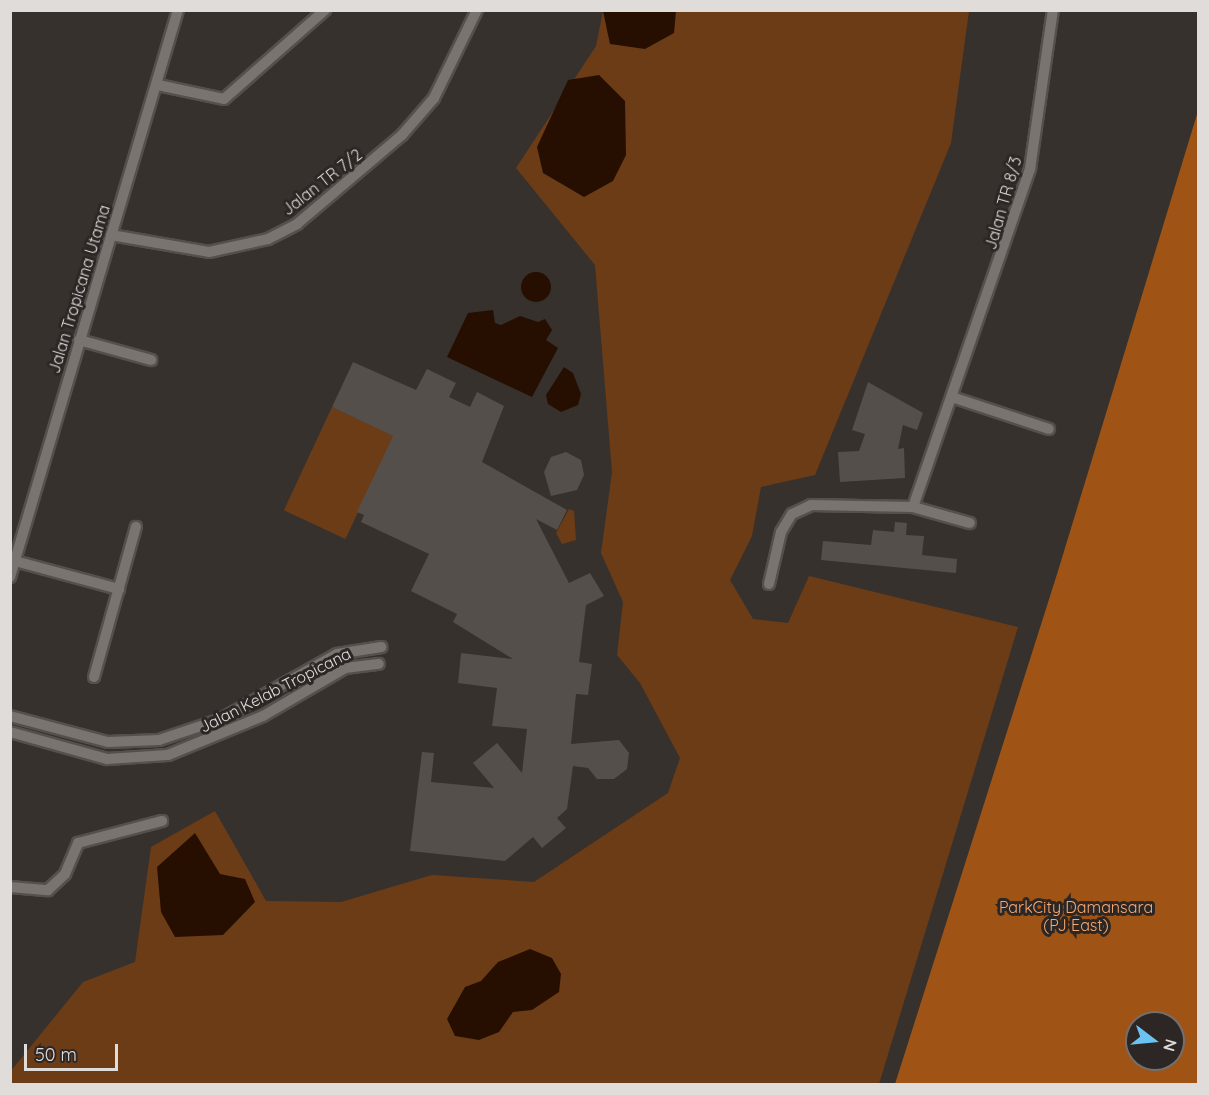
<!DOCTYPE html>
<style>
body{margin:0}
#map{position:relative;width:1209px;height:1095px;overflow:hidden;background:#36312d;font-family:Quicksand,sans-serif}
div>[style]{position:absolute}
.green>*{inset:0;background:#6c3c17;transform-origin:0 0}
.forest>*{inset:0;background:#9f5416}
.water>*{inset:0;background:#260f01}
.round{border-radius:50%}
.building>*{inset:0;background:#544f4b}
.roads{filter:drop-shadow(2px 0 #54504d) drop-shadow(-2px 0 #54504d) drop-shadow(0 2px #54504d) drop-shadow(0 -2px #54504d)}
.street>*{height:10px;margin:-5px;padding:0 5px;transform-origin:5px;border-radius:5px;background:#7a7470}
span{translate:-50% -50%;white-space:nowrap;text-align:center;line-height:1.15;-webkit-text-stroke:6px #2c2724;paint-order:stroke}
.street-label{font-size:16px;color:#e0dcda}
.park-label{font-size:16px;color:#fba971}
.frame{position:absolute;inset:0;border:12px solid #e0dcda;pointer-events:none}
.north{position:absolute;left:1125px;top:1011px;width:60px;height:60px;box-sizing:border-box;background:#2c2724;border:2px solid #746f6d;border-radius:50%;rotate:106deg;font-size:16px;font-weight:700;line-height:24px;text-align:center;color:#e0dcda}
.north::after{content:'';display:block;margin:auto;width:21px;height:27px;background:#6cc3f2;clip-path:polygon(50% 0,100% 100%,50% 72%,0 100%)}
.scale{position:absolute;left:24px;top:1044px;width:94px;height:27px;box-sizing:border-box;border:3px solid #e0dcda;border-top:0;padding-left:8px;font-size:18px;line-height:21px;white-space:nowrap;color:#e0dcda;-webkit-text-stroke:4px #2c2724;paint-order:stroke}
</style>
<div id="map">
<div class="green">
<i style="clip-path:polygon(603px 11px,969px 11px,951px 143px,815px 475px,761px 487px,752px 536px,730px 580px,753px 619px,788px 623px,809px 576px,1018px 627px,879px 1084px,11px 1084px,10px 1072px,83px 982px,135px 962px,151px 847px,215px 811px,266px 901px,341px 902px,432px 875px,534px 882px,668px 793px,680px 758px,640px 683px,617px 655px,623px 602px,601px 553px,612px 472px,595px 265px,516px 168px,596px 46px)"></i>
<i style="left:332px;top:407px;width:68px;height:114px;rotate:25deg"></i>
<i style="clip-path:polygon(569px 509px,574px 511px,576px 540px,562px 544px,556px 533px)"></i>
</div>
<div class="forest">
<i style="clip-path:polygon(evenodd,1198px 111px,1198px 1084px,895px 1084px,1058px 571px,1198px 111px,1137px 1023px,1173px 1023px,1173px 1059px,1137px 1059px,1137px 1023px)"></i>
</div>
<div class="water">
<i style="clip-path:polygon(603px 11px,676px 11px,674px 33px,645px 49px,610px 44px)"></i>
<i style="clip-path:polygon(599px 75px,625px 101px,626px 155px,613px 181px,584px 197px,543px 173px,537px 147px,568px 80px)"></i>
<i class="round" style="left:521px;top:272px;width:30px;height:30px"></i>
<i style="clip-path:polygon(493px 310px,495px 323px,501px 325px,520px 316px,538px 322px,545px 319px,552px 330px,546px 340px,558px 348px,532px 397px,447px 357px,468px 313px)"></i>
<i style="clip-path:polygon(564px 367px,573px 373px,581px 394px,578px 405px,561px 412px,548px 404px,546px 395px)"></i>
<i style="clip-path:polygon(195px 833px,220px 874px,245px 879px,255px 902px,223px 935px,175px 937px,161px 912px,157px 867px)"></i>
<i style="clip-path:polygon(530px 949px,552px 958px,561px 974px,559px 992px,532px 1010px,513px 1012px,499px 1032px,479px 1040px,455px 1036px,447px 1019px,465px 987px,481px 981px,498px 962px)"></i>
</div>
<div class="building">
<i style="clip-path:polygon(353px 362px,416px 390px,427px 369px,456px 383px,449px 397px,470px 407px,477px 392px,504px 406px,482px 462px,567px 510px,557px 530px,536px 519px,569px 583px,590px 573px,604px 596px,586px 605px,579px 662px,592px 664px,588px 695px,576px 694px,571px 744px,619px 740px,629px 753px,627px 769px,614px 779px,597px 779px,588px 768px,573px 766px,567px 809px,557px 818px,566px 828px,542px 848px,533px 837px,505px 861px,410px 851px,422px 752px,434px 753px,431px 782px,494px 788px,473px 763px,497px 743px,522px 773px,527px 729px,492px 726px,497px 688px,458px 683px,461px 653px,513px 659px,453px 622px,457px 614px,411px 591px,429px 554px,361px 522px,364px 515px,357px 512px,393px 436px,332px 407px)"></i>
<i style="clip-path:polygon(868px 382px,923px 413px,917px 430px,903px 425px,898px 449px,904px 448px,905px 478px,840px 482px,838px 452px,859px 451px,865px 434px,852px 430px)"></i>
<i style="clip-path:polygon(566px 452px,581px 460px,584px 475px,577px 490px,551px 496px,544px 472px,551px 457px)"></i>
<i style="clip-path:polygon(895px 522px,907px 523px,906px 535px,924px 536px,922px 555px,957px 559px,956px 573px,821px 560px,823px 541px,871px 545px,873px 530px,894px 532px)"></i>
</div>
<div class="roads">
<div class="street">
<i style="left:158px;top:85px;width:67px;rotate:12deg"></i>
<i style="left:224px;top:99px;width:135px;rotate:-41.4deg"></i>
<i style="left:111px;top:235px;width:99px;rotate:9.8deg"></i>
<i style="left:209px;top:252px;width:60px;rotate:-12.4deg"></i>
<i style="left:268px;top:239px;width:33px;rotate:-27deg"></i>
<i style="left:297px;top:224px;width:138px;rotate:-40.3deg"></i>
<i style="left:402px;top:135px;width:49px;rotate:-49.1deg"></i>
<i style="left:434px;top:98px;width:98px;rotate:-64deg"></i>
<i style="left:79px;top:340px;width:75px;rotate:15.5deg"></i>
<i style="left:952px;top:397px;width:102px;rotate:18.3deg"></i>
<i style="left:913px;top:507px;width:59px;rotate:15.7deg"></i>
<i style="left:15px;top:561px;width:108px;rotate:15.1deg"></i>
<i style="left:10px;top:577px;width:591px;rotate:-73.5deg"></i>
<i style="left:769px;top:584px;width:53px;rotate:-77deg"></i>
<i style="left:781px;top:532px;width:21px;rotate:-59deg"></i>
<i style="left:792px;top:514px;width:21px;rotate:-25deg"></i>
<i style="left:811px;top:505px;width:102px;rotate:1.1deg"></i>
<i style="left:913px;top:507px;width:358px;rotate:-70.9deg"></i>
<i style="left:1030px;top:169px;width:161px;rotate:-81.8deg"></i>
<i style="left:94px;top:677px;width:156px;rotate:-74.4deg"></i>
<i style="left:10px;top:716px;width:101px;rotate:14.9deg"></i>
<i style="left:108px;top:742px;width:51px;rotate:-2.2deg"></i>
<i style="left:159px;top:740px;width:63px;rotate:-18.4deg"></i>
<i style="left:219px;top:720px;width:135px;rotate:-29.2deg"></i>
<i style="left:337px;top:654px;width:45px;rotate:-9deg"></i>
<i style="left:10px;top:732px;width:101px;rotate:15.6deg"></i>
<i style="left:107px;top:759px;width:61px;rotate:-3.8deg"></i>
<i style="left:168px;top:755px;width:103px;rotate:-22.3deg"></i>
<i style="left:263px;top:716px;width:95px;rotate:-30.3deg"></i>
<i style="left:345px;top:668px;width:34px;rotate:-7deg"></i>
<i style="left:10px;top:887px;width:38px;rotate:5deg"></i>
<i style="left:48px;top:890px;width:23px;rotate:-43deg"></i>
<i style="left:65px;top:874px;width:34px;rotate:-67deg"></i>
<i style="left:78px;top:843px;width:87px;rotate:-14.7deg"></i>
</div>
</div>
<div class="street-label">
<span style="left:322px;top:182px;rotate:-38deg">Jalan TR 7/2</span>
<span style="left:1003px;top:203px;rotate:-74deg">Jalan TR 8/3</span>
<span style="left:79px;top:289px;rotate:-73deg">Jalan Tropicana Utama</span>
<span style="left:275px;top:690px;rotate:-27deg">Jalan Kelab Tropicana</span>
</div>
<div class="park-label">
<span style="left:1076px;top:916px">ParkCity Damansara<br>(PJ East)</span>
</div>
<div class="frame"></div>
<div class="north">N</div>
<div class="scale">50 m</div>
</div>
